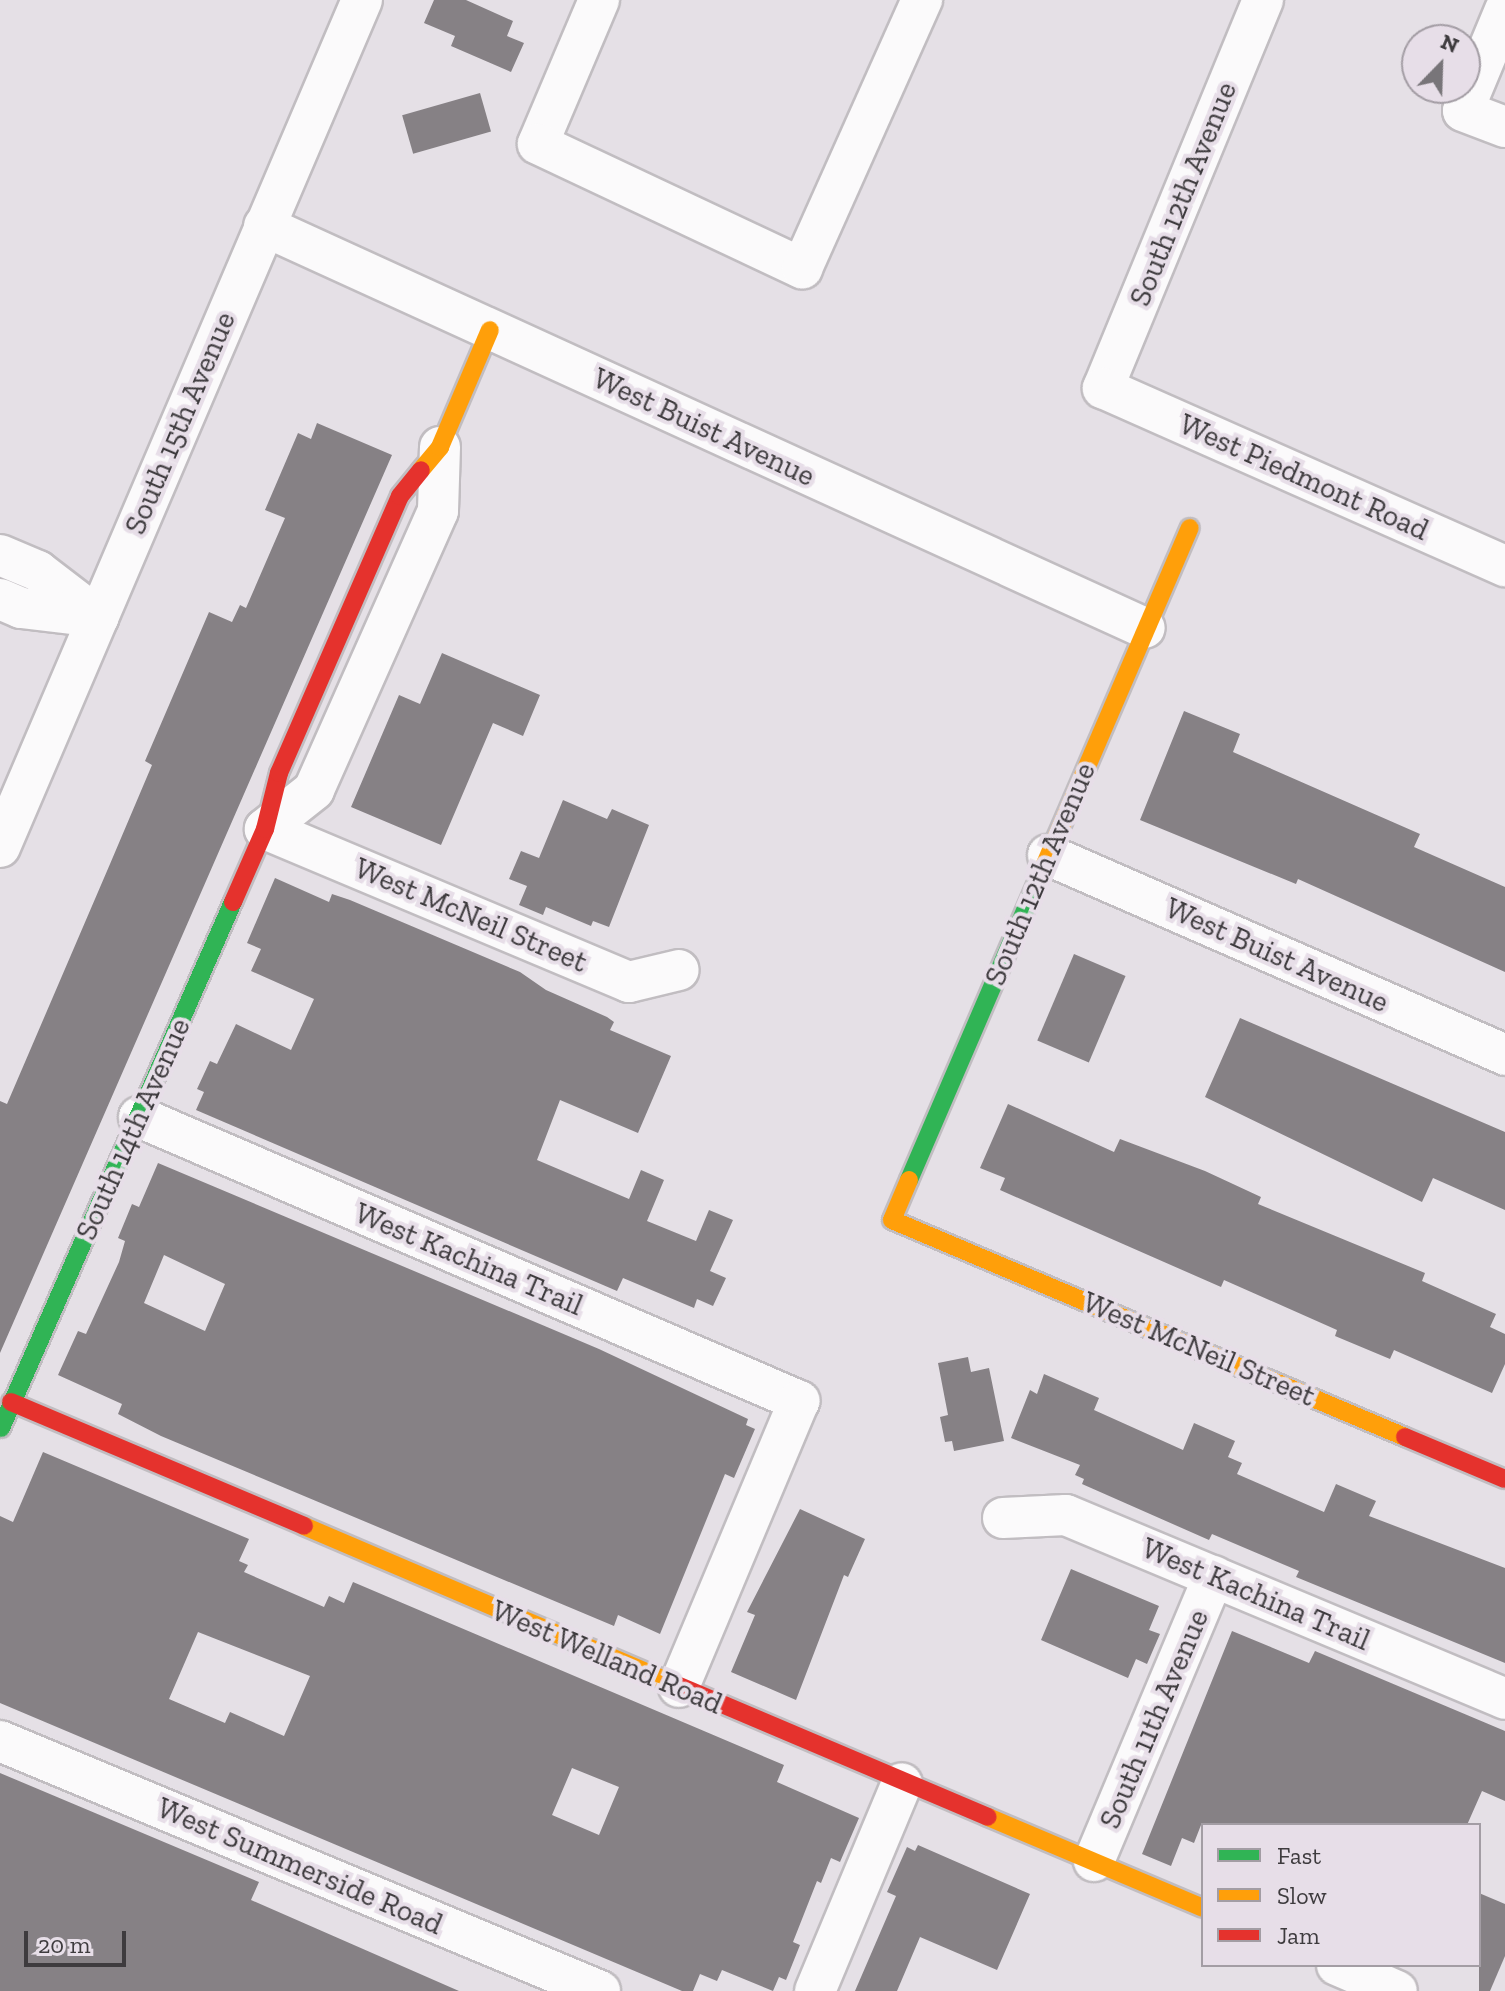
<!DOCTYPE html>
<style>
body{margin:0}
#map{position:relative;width:1505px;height:1991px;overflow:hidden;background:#e5e0e6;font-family:"Zilla Slab",serif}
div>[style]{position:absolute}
.building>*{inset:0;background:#868185;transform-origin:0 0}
.roads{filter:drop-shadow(2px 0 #c1bdc1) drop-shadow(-2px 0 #c1bdc1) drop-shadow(0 2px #c1bdc1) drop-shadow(0 -2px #c1bdc1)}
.street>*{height:40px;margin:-20px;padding:0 20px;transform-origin:20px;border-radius:20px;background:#fbfafb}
.fast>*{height:18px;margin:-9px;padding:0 9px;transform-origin:9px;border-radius:9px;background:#30b455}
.slow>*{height:18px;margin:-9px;padding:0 9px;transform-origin:9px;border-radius:9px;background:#ff9f0a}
.jam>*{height:18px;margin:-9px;padding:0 9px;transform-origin:9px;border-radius:9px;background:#e5322d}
span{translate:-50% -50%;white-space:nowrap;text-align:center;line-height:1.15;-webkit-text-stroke:8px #e7dee8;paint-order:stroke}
.street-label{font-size:30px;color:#3e3b3e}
.legend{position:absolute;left:1201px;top:1823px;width:280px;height:144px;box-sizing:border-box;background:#e7dee8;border:2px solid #a39da4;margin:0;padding:10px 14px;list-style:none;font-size:24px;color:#3e3b3e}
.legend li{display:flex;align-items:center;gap:16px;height:40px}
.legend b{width:40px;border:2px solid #a39da4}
.north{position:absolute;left:1401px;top:24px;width:80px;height:80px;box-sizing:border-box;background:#e7dee8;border:2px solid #a39da4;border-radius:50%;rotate:23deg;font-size:22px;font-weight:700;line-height:32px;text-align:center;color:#3e3b3e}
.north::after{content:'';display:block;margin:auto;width:28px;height:36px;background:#787579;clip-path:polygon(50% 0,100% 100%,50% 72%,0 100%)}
.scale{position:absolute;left:24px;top:1931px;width:102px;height:36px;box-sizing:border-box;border:4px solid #3e3b3e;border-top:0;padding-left:10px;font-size:24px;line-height:28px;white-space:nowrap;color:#3e3b3e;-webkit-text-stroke:6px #e7dee8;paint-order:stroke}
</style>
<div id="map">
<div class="building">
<i style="clip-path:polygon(434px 0,466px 0,513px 21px,507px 36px,524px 43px,511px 72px,451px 46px,455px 36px,424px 23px)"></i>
<i style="left:480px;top:93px;width:40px;height:81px;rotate:74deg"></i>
<i style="clip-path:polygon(317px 423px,392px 455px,0 1353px,0 1101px,7px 1104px,110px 864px,152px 765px,145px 761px,209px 612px,232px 622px,240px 605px,246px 608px,285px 518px,265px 510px,298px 433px,311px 439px)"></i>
<i style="clip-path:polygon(442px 653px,540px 695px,523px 736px,493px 723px,441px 845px,351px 807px,399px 695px,420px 704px)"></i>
<i style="clip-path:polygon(1184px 711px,1240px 734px,1233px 752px,1420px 834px,1414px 847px,1505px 887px,1505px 972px,1298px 879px,1296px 884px,1140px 820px)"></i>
<i style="clip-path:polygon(563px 800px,607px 819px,612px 809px,649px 825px,609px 927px,593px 921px,591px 926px,546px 907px,543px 915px,519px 905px,527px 886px,509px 879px,521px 851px,539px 858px)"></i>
<i style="clip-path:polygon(275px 878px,329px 902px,332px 894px,350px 900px,520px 972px,546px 990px,607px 1017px,614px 1022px,610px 1030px,671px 1056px,638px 1133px,560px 1100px,537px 1160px,629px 1199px,641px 1170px,664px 1180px,647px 1221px,696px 1241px,709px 1210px,733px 1220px,710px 1271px,726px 1278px,713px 1306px,697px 1299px,694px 1308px,623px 1278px,617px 1291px,196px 1110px,204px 1092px,197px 1089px,210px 1061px,217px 1064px,236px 1024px,291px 1050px,314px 999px,251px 971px,261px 949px,247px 943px)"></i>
<i style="left:1074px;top:954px;width:56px;height:94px;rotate:23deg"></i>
<i style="clip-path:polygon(1240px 1018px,1505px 1132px,1505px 1210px,1433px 1178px,1422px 1202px,1205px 1097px)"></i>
<i style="clip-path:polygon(1008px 1104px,1114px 1152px,1120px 1139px,1205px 1171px,1261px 1197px,1258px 1204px,1425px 1273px,1422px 1281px,1496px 1314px,1490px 1327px,1505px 1334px,1505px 1364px,1492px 1393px,1394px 1350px,1390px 1359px,1335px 1336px,1337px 1330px,1224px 1280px,1221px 1287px,1000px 1190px,1005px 1178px,980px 1168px)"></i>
<i style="clip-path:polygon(evenodd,158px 1163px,599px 1349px,748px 1419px,746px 1425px,755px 1429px,734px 1478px,725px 1474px,660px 1634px,618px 1615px,614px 1626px,161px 1436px,118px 1414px,122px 1404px,58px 1375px,78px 1331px,86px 1334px,119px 1262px,125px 1241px,118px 1238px,132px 1204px,139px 1207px,158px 1163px,164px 1255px,225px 1284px,205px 1331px,144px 1303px,164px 1255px)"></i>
<i style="clip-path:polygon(968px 1357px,971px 1372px,989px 1368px,1004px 1441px,954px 1451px,952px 1441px,945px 1442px,940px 1417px,948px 1415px,938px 1363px)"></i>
<i style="clip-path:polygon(1044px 1374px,1099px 1398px,1094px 1410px,1183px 1450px,1194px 1423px,1235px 1441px,1228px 1457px,1242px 1463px,1237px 1474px,1324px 1512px,1336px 1484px,1376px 1501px,1369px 1516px,1505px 1568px,1505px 1663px,1296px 1577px,1299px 1571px,1212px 1534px,1209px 1540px,1082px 1484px,1084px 1479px,1075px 1475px,1080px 1465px,1011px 1438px,1030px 1390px,1037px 1394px)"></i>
<i style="clip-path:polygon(evenodd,43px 1452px,249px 1539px,239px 1561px,248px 1565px,244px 1572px,324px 1607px,329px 1596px,344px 1603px,353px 1582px,784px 1765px,777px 1782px,859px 1818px,840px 1862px,831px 1858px,821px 1883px,817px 1881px,793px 1942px,800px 1945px,786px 1980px,779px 1977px,773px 1991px,722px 1970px,717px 1981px,700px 1974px,693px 1991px,682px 1991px,0 1703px,0 1516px,13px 1522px,43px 1452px,198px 1632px,310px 1676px,284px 1736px,230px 1712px,225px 1723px,169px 1699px,198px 1632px,43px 1452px,572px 1768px,619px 1787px,599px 1835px,552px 1815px,572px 1768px)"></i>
<i style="clip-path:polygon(800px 1509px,865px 1539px,848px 1577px,844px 1575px,796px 1700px,731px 1672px,755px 1615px,747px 1612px)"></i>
<i style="clip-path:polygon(1071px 1569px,1159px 1606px,1149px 1630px,1160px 1634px,1147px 1664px,1136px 1659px,1128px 1678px,1041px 1640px)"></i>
<i style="clip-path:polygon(1232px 1631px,1309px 1663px,1315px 1651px,1505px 1731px,1505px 1801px,1482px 1791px,1467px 1825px,1201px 1825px,1194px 1843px,1182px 1838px,1171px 1866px,1142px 1854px)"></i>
<i style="clip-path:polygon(0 1773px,259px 1882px,251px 1900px,459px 1991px,0 1991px)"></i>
<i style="clip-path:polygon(918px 1845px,1030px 1894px,997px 1970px,920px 1937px,897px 1991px,855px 1991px,896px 1896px,887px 1892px,907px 1847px,915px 1851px)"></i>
<i style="clip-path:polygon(1479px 1893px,1505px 1904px,1505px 1956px,1490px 1991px,1479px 1991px)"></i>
</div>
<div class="roads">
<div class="street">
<i style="left:599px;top:0;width:156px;rotate:113deg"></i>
<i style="left:538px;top:144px;width:292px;rotate:25.2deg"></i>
<i style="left:802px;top:268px;width:294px;rotate:-65.9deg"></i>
<i style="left:1263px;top:0;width:420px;rotate:112.4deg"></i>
<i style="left:1103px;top:388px;width:440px;rotate:23.9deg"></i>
<i style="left:1505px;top:10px;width:109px;rotate:112.6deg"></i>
<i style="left:1463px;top:111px;width:45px;rotate:20.9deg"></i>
<i style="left:264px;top:226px;width:968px;rotate:24.53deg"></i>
<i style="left:440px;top:447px;width:64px;rotate:91.8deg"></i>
<i style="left:438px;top:511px;width:305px;rotate:114deg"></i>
<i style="left:314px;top:790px;width:63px;rotate:141.5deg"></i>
<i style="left:265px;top:829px;width:395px;rotate:22.8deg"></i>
<i style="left:629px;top:982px;width:51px;rotate:-13.5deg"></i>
<i style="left:0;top:555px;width:41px;rotate:22.8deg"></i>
<i style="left:38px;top:571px;width:76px;rotate:37.5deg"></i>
<i style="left:0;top:599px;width:23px;rotate:23deg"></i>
<i style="left:21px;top:608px;width:78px;rotate:6.7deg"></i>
<i style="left:0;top:847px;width:921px;rotate:-66.86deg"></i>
<i style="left:1048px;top:855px;width:499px;rotate:23.6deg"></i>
<i style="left:139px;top:1117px;width:719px;rotate:23.28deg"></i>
<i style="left:799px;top:1401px;width:310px;rotate:112.8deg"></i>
<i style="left:1003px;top:1518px;width:63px;rotate:-2.7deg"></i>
<i style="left:1066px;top:1515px;width:476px;rotate:22.7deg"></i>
<i style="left:0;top:1741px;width:650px;rotate:22.62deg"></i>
<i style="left:1094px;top:1861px;width:309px;rotate:-67.2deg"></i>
<i style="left:1337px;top:1965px;width:65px;rotate:23.4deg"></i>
<i style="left:815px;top:1991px;width:225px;rotate:-67.3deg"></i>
</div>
<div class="fast">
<i style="left:909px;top:1180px;width:329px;rotate:-66.7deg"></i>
<i style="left:1px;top:1428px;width:575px;rotate:-66.2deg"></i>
</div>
<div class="slow">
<i style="left:421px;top:470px;width:30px;rotate:-50deg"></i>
<i style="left:440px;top:447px;width:127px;rotate:-66.9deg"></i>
<i style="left:1039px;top:878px;width:381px;rotate:-66.7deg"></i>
<i style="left:909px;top:1180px;width:43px;rotate:113deg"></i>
<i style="left:892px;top:1220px;width:557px;rotate:22.93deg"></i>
<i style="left:304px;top:1526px;width:398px;rotate:23.1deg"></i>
<i style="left:988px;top:1817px;width:233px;rotate:22.9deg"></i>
</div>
<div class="jam">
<i style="left:233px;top:902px;width:80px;rotate:-66.3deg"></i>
<i style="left:265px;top:829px;width:58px;rotate:-76deg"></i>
<i style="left:279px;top:773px;width:302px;rotate:-66.4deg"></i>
<i style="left:400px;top:496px;width:33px;rotate:-51deg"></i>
<i style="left:11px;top:1402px;width:318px;rotate:22.9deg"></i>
<i style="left:1405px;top:1437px;width:108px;rotate:22.8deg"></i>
<i style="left:670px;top:1682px;width:345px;rotate:23deg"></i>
</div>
</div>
<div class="street-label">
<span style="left:1183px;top:194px;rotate:-68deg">South 12th Avenue</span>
<span style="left:180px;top:423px;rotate:-67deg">South 15th Avenue</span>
<span style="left:704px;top:427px;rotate:25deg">West Buist Avenue</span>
<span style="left:1304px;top:477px;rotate:24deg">West Piedmont Road</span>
<span style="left:1040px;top:874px;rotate:-67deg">South 12th Avenue</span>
<span style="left:471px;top:915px;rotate:23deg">West McNeil Street</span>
<span style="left:1277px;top:955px;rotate:24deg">West Buist Avenue</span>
<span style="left:133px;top:1129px;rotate:-66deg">South 14th Avenue</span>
<span style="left:469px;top:1259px;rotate:23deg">West Kachina Trail</span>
<span style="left:1199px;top:1349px;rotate:23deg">West McNeil Street</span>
<span style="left:1256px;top:1594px;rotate:23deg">West Kachina Trail</span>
<span style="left:607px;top:1657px;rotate:23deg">West Welland Road</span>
<span style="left:1154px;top:1719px;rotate:-67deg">South 11th Avenue</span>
<span style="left:300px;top:1866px;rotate:23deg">West Summerside Road</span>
</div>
<ul class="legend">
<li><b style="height:10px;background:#30b455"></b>Fast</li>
<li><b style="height:10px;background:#ff9f0a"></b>Slow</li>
<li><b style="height:10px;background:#e5322d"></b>Jam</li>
</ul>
<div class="north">N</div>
<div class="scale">20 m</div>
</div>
